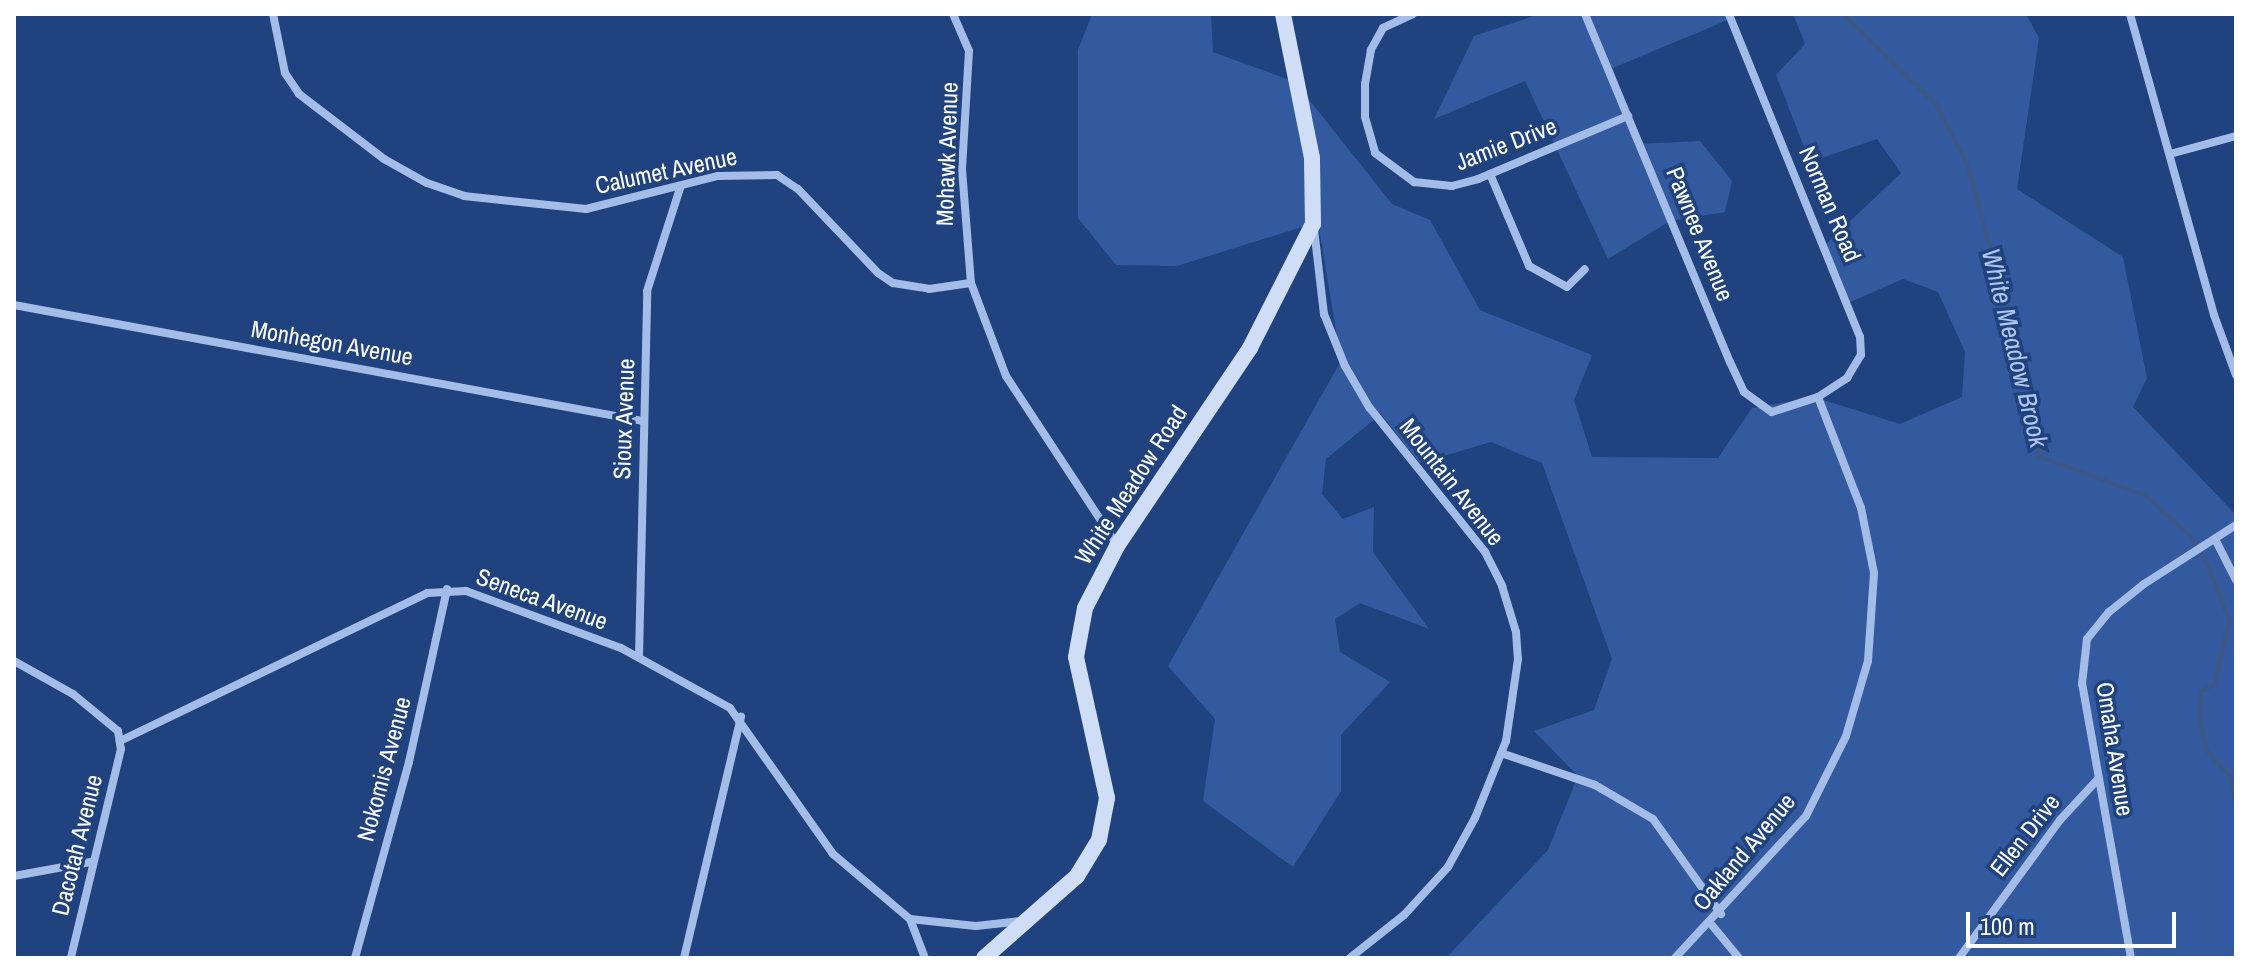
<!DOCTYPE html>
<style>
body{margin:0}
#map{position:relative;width:2250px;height:972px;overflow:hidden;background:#20427f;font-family:"Archivo Narrow",sans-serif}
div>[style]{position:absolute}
.green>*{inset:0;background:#335a9e}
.stream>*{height:4px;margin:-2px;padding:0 2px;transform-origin:2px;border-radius:2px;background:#3d5784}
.street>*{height:8px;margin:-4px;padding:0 4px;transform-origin:4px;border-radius:4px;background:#a4bde8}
.secondary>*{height:16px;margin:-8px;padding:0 8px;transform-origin:8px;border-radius:8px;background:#cfddf6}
span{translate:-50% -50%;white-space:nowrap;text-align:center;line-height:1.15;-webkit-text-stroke:7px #20427f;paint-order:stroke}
.street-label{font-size:24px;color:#fff}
.water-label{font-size:26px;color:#b0c8ef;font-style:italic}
.frame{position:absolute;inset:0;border:16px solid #fff;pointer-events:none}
.scale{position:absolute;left:1966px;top:912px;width:210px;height:36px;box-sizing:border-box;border:4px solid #fff;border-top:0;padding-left:10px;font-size:24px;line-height:28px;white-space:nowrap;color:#fff;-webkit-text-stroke:6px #20427f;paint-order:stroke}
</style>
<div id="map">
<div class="green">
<i style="clip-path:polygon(1092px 14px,1211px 14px,1213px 52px,1295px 82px,1392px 204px,1430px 220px,1480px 310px,1592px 355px,1574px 400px,1592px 457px,1718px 458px,1752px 408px,1814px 397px,1900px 424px,1962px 397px,1965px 352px,1938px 292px,1903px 279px,1848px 303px,1825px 245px,1901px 173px,1877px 139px,1810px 162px,1776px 75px,1805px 44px,1793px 14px,2026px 14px,2039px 38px,2017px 189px,2123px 257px,2147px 378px,2133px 407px,2236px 515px,2236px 958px,1446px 958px,1548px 850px,1578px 776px,1534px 731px,1594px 710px,1612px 659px,1542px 463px,1491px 442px,1420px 463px,1381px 414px,1326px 459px,1322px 494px,1343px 519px,1374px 507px,1373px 552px,1429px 629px,1360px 603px,1335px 619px,1340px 652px,1390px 682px,1341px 735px,1341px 791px,1293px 867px,1203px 801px,1215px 719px,1168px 666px,1341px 361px,1318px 222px,1177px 266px,1116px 265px,1078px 218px,1078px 50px)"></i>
<i style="clip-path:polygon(1540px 14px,1742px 14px,1613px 68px,1636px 144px,1700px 141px,1732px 181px,1725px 212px,1670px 221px,1608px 259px,1525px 81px,1434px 119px,1474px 36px)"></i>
</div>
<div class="stream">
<i style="left:1843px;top:14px;width:129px;rotate:44.1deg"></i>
<i style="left:1936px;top:104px;width:68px;rotate:62.7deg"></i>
<i style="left:1967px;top:164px;width:249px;rotate:74.6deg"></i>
<i style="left:2033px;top:404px;width:52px;rotate:84.5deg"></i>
<i style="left:2038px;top:456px;width:115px;rotate:20.3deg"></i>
<i style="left:2146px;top:496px;width:62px;rotate:42.4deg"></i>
<i style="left:2192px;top:538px;width:27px;rotate:59deg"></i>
<i style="left:2206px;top:561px;width:64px;rotate:69deg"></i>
<i style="left:2229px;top:621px;width:65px;rotate:102.5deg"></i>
<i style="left:2215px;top:684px;width:16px;rotate:150deg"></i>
<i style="left:2201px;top:692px;width:29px;rotate:92deg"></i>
<i style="left:2200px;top:721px;width:31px;rotate:77deg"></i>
<i style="left:2207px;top:751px;width:36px;rotate:48deg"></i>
<i style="left:2231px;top:778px;width:26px;rotate:79deg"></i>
</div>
<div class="street">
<i style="left:273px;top:14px;width:60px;rotate:78.5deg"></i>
<i style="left:285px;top:73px;width:25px;rotate:56deg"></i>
<i style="left:299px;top:94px;width:107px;rotate:37.4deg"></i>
<i style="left:384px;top:159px;width:49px;rotate:29.2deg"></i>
<i style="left:427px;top:183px;width:39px;rotate:19deg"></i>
<i style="left:464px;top:196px;width:123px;rotate:6.1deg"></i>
<i style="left:586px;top:209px;width:135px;rotate:-14.1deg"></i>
<i style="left:717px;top:176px;width:60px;rotate:-1deg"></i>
<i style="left:777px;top:175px;width:25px;rotate:34deg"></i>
<i style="left:798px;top:189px;width:116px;rotate:46.4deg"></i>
<i style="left:878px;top:273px;width:18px;rotate:34deg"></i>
<i style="left:893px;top:283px;width:36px;rotate:9deg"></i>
<i style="left:929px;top:289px;width:42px;rotate:-8.1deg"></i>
<i style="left:953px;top:14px;width:40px;rotate:66.6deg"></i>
<i style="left:969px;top:51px;width:118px;rotate:93.4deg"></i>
<i style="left:962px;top:169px;width:114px;rotate:85.5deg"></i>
<i style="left:971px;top:283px;width:99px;rotate:69.4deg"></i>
<i style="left:1006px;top:376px;width:202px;rotate:56.7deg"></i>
<i style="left:1413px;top:14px;width:33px;rotate:155deg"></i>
<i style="left:1383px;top:28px;width:25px;rotate:119deg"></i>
<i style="left:1371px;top:50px;width:35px;rotate:100deg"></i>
<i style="left:1365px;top:84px;width:33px;rotate:90deg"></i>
<i style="left:1365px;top:117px;width:37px;rotate:74deg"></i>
<i style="left:1375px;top:153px;width:49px;rotate:36.6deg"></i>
<i style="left:1414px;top:182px;width:38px;rotate:6deg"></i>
<i style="left:1452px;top:186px;width:27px;rotate:-15deg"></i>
<i style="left:1478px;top:179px;width:163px;rotate:-22.8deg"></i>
<i style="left:1585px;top:14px;width:377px;rotate:67.4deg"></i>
<i style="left:1730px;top:362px;width:33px;rotate:65deg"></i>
<i style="left:1744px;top:392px;width:34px;rotate:36deg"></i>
<i style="left:1772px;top:412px;width:48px;rotate:-18.1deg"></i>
<i style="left:1818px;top:397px;width:35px;rotate:-33deg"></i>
<i style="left:1847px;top:378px;width:27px;rotate:-59deg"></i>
<i style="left:1861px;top:355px;width:18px;rotate:-93deg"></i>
<i style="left:1860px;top:337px;width:349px;rotate:-112.1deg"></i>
<i style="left:2130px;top:14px;width:313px;rotate:74.4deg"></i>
<i style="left:2214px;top:315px;width:64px;rotate:69.9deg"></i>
<i style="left:2170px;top:154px;width:68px;rotate:-15.3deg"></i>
<i style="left:1490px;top:174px;width:100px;rotate:67deg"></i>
<i style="left:1529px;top:266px;width:43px;rotate:28.9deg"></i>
<i style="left:1567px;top:287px;width:25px;rotate:-45deg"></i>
<i style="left:1314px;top:229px;width:86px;rotate:83.3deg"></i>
<i style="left:1324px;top:314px;width:56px;rotate:68deg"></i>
<i style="left:1345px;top:366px;width:48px;rotate:59.7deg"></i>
<i style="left:1369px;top:407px;width:186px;rotate:51.3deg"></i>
<i style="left:1485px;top:552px;width:38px;rotate:63deg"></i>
<i style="left:1502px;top:586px;width:48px;rotate:73.1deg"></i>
<i style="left:1516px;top:632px;width:27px;rotate:86deg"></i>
<i style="left:1518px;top:659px;width:83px;rotate:98.3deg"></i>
<i style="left:1506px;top:741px;width:83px;rotate:111.9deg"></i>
<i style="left:1475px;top:818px;width:56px;rotate:118.9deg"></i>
<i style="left:1448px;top:867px;width:65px;rotate:132.5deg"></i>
<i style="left:1404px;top:915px;width:69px;rotate:141.5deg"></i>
<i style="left:14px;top:305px;width:640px;rotate:10.45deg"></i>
<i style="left:2215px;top:539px;width:46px;rotate:62.9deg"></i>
<i style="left:639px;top:657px;width:366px;rotate:-88.7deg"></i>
<i style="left:647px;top:291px;width:108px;rotate:-72.2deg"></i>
<i style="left:14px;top:661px;width:68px;rotate:29.2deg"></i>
<i style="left:73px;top:694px;width:58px;rotate:39.4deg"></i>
<i style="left:118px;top:731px;width:18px;rotate:81deg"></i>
<i style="left:121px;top:749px;width:215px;rotate:103.5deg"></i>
<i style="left:120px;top:741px;width:341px;rotate:-25.7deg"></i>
<i style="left:427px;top:593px;width:39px;rotate:-3deg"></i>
<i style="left:466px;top:591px;width:165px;rotate:20.2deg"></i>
<i style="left:621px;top:648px;width:124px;rotate:28.8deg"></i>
<i style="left:730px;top:708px;width:179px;rotate:54.8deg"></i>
<i style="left:833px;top:854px;width:101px;rotate:40.2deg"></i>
<i style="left:910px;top:919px;width:66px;rotate:6.1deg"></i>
<i style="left:976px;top:926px;width:45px;rotate:-6.3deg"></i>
<i style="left:1501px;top:753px;width:99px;rotate:18.8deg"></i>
<i style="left:1595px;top:785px;width:67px;rotate:30.4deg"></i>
<i style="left:1653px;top:819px;width:117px;rotate:54.4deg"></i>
<i style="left:14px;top:876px;width:78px;rotate:-10.3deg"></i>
<i style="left:910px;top:919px;width:42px;rotate:69deg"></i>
<i style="left:1711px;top:924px;width:44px;rotate:50.5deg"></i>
<i style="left:355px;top:958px;width:203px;rotate:-74.6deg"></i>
<i style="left:409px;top:762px;width:177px;rotate:-77.6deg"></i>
<i style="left:684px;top:958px;width:248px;rotate:-76.7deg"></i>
<i style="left:1675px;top:958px;width:193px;rotate:-47.3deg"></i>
<i style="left:1806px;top:816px;width:89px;rotate:-63.4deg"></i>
<i style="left:1846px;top:736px;width:78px;rotate:-73.7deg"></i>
<i style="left:1868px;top:661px;width:88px;rotate:-86.1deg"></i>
<i style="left:1874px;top:573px;width:66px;rotate:-101.3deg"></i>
<i style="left:1861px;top:508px;width:119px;rotate:-111.2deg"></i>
<i style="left:1959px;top:958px;width:171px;rotate:-53.8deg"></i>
<i style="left:2060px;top:820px;width:56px;rotate:-47.2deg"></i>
<i style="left:2131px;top:958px;width:278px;rotate:-100.1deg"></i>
<i style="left:2082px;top:684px;width:45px;rotate:-83.7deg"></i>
<i style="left:2087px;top:639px;width:35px;rotate:-51deg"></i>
<i style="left:2109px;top:612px;width:45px;rotate:-38.7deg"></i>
<i style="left:2144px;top:584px;width:109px;rotate:-32.7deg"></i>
</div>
<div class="secondary">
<i style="left:984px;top:958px;width:124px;rotate:-41.4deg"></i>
<i style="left:1077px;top:876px;width:42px;rotate:-58.6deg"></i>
<i style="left:1099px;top:840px;width:43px;rotate:-79.2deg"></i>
<i style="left:1107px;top:798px;width:144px;rotate:-102.4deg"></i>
<i style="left:1076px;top:657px;width:50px;rotate:-79.6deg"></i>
<i style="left:1085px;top:608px;width:70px;rotate:-62.7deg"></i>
<i style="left:1117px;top:546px;width:239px;rotate:-56.1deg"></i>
<i style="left:1250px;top:348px;width:139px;rotate:-63.1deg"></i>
<i style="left:1313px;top:224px;width:66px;rotate:-90.9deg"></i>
<i style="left:1312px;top:158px;width:147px;rotate:-101.4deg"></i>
</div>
<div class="street-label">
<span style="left:1506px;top:144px;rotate:-21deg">Jamie Drive</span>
<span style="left:947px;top:154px;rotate:-88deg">Mohawk Avenue</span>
<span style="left:666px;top:171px;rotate:-12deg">Calumet Avenue</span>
<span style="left:1830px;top:204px;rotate:67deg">Norman Road</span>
<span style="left:1700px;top:234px;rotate:68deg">Pawnee Avenue</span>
<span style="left:332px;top:343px;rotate:10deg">Monhegon Avenue</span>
<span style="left:624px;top:419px;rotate:-88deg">Sioux Avenue</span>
<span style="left:1452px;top:482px;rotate:52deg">Mountain Avenue</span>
<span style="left:1131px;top:485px;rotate:-57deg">White Meadow Road</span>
<span style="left:542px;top:599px;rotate:20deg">Seneca Avenue</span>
<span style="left:2115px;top:749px;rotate:81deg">Omaha Avenue</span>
<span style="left:384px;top:769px;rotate:-75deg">Nokomis Avenue</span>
<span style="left:2025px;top:835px;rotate:-52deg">Ellen Drive</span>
<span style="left:77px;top:845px;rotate:-76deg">Dacotah Avenue</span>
<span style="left:1744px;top:852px;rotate:-50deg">Oakland Avenue</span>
</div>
<div class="water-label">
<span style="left:2015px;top:348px;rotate:76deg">White Meadow Brook</span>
</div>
<div class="frame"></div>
<div class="scale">100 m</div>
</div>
